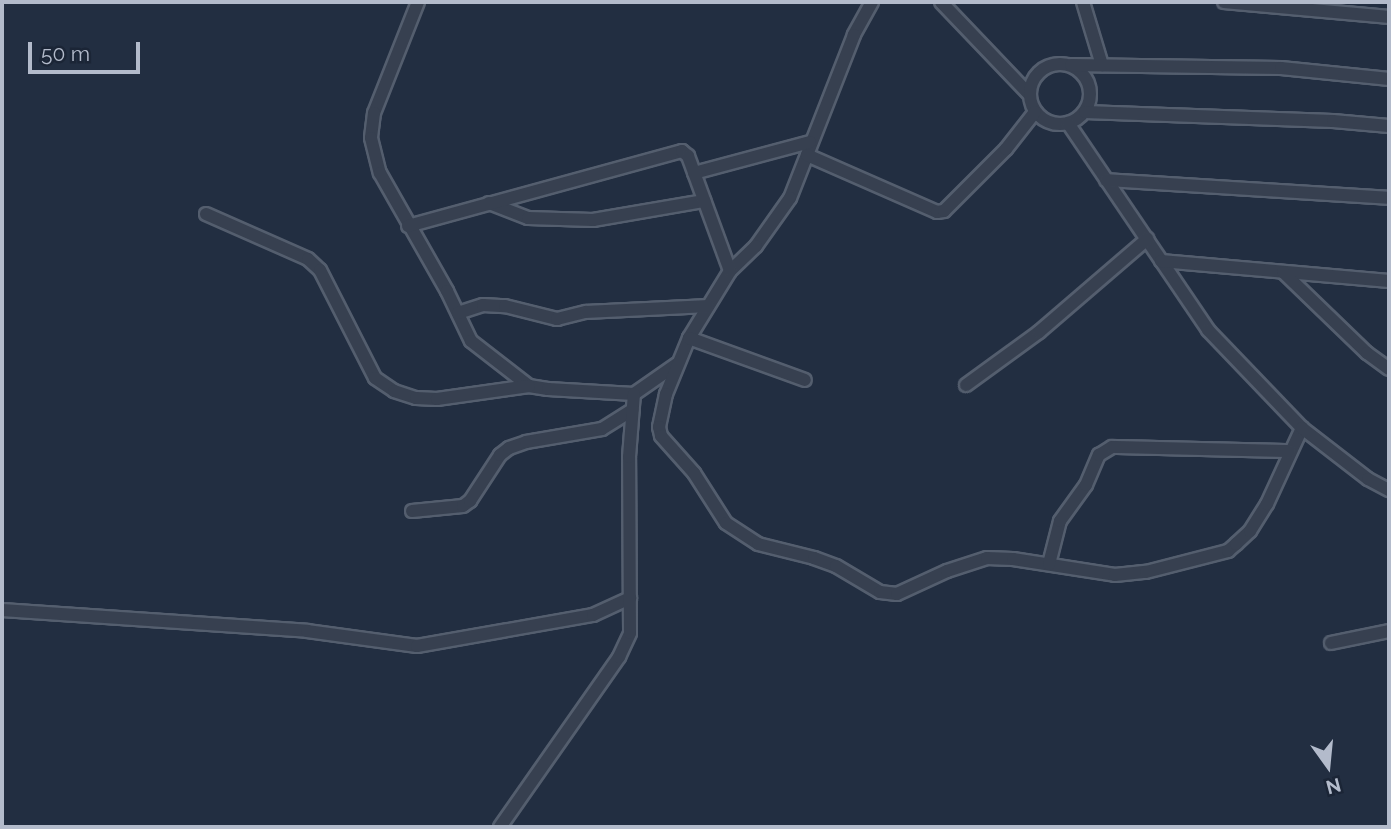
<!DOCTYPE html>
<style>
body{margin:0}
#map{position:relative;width:1391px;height:829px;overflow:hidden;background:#222e41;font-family:Raleway,sans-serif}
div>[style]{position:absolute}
.roads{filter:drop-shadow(2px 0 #545e6e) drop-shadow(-2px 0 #545e6e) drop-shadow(0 2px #545e6e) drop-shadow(0 -2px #545e6e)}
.minor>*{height:12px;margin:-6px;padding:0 6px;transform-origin:6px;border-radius:6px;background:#374050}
.minor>.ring{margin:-6px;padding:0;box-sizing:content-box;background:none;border:12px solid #374050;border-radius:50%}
span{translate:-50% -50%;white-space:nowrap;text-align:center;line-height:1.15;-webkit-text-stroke:7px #1b2536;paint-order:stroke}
.frame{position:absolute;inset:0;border:4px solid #b3bbcb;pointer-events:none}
.north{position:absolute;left:1293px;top:731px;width:70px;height:70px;-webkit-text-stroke:5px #1b2536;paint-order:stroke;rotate:165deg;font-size:19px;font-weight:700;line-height:28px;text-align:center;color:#b3bbcb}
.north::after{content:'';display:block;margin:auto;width:24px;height:32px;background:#b3bbcb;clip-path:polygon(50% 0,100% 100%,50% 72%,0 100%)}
.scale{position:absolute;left:28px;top:42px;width:112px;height:32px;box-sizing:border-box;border:4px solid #b3bbcb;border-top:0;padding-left:9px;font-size:21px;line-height:24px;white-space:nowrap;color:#b3bbcb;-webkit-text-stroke:5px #1b2536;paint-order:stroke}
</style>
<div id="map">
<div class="roads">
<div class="minor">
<i style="left:418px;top:2px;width:119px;rotate:111.6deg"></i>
<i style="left:374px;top:113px;width:25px;rotate:97deg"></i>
<i style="left:371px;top:138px;width:36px;rotate:76deg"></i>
<i style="left:380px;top:173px;width:136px;rotate:60.4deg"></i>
<i style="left:447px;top:291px;width:55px;rotate:64.4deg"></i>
<i style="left:471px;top:341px;width:73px;rotate:37.8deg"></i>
<i style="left:529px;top:386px;width:19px;rotate:9deg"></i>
<i style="left:548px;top:389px;width:86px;rotate:3.3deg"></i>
<i style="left:634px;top:394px;width:52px;rotate:-34.9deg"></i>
<i style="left:872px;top:2px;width:38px;rotate:119deg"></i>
<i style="left:854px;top:35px;width:175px;rotate:111.4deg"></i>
<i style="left:790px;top:198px;width:59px;rotate:125.3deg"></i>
<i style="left:756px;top:246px;width:36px;rotate:136deg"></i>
<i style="left:730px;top:271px;width:79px;rotate:121.5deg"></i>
<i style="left:689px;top:338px;width:61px;rotate:112.3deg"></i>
<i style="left:666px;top:394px;width:34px;rotate:102deg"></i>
<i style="left:659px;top:427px;width:9px;rotate:77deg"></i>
<i style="left:661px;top:436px;width:50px;rotate:48.3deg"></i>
<i style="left:694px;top:473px;width:59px;rotate:57.4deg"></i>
<i style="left:726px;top:523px;width:38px;rotate:33deg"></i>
<i style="left:758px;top:544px;width:58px;rotate:14deg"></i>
<i style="left:814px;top:558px;width:23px;rotate:20deg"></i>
<i style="left:836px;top:566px;width:51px;rotate:30.6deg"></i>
<i style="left:880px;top:592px;width:17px;rotate:7deg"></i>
<i style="left:897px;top:594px;width:55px;rotate:-24.7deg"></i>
<i style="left:947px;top:571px;width:42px;rotate:-18deg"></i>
<i style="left:987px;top:558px;width:26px;rotate:2deg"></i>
<i style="left:1013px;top:559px;width:103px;rotate:8.9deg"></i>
<i style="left:1115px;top:575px;width:31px;rotate:-6deg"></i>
<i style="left:1146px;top:572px;width:85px;rotate:-14.4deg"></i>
<i style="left:1228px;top:551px;width:11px;rotate:-41deg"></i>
<i style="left:1236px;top:544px;width:19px;rotate:-43deg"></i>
<i style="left:1250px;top:531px;width:32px;rotate:-58deg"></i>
<i style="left:1267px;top:504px;width:84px;rotate:-65.3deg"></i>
<i style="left:941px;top:2px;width:127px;rotate:46.3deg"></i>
<i style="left:1083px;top:2px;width:66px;rotate:73.2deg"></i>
<i style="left:1224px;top:2px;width:166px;rotate:5.2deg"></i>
<i class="ring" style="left:1030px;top:64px;width:48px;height:48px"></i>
<i style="left:1071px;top:65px;width:210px;rotate:0.8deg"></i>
<i style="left:1281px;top:68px;width:109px;rotate:5.8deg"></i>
<i style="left:1085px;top:112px;width:248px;rotate:2.1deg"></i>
<i style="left:1333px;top:121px;width:56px;rotate:5.1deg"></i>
<i style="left:1068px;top:123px;width:250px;rotate:55.9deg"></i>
<i style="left:1208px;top:330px;width:136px;rotate:46.2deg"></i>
<i style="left:1302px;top:428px;width:83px;rotate:37.7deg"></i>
<i style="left:1368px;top:479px;width:24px;rotate:28deg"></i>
<i style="left:807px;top:155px;width:142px;rotate:23.7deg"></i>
<i style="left:937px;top:212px;width:7px;rotate:-8deg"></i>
<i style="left:944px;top:211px;width:88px;rotate:-45deg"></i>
<i style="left:1006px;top:149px;width:47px;rotate:-51.9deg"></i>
<i style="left:694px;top:173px;width:120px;rotate:-15deg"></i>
<i style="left:1106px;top:180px;width:284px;rotate:3.6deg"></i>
<i style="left:489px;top:203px;width:42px;rotate:21deg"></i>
<i style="left:528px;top:218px;width:65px;rotate:1.8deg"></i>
<i style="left:593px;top:220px;width:113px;rotate:-9.7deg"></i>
<i style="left:206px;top:214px;width:111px;rotate:23.8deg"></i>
<i style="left:308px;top:259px;width:16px;rotate:43deg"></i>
<i style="left:320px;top:270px;width:121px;rotate:63deg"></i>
<i style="left:375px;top:378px;width:23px;rotate:34deg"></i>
<i style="left:394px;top:391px;width:23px;rotate:18deg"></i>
<i style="left:416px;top:398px;width:21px;rotate:3deg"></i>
<i style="left:437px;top:399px;width:93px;rotate:-8deg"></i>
<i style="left:408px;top:226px;width:284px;rotate:-15.3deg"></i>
<i style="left:682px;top:151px;width:8px;rotate:40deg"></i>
<i style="left:688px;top:156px;width:122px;rotate:69.9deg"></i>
<i style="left:1161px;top:261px;width:229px;rotate:5deg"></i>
<i style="left:1283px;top:272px;width:117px;rotate:44deg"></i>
<i style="left:1367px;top:353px;width:27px;rotate:36deg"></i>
<i style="left:458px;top:313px;width:26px;rotate:-18deg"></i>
<i style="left:483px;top:305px;width:22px;rotate:3deg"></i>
<i style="left:505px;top:306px;width:54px;rotate:14deg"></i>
<i style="left:557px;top:319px;width:30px;rotate:-14deg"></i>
<i style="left:586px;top:312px;width:122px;rotate:-2.8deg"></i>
<i style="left:689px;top:338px;width:123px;rotate:19.9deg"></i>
<i style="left:966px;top:385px;width:90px;rotate:-36deg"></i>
<i style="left:1039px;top:332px;width:143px;rotate:-40.7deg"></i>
<i style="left:412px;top:511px;width:51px;rotate:-5.6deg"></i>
<i style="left:463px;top:506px;width:9px;rotate:-36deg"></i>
<i style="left:470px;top:501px;width:55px;rotate:-56.9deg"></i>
<i style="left:500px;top:455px;width:11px;rotate:-38deg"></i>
<i style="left:509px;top:448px;width:18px;rotate:-19deg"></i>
<i style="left:526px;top:442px;width:77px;rotate:-9.7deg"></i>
<i style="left:602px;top:429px;width:36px;rotate:-32deg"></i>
<i style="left:1049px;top:564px;width:44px;rotate:-75.7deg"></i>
<i style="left:1060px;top:521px;width:44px;rotate:-54.2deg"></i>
<i style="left:1086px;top:485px;width:33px;rotate:-67deg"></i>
<i style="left:1099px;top:455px;width:15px;rotate:-32deg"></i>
<i style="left:1112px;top:447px;width:178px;rotate:1.3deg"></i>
<i style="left:2px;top:610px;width:306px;rotate:3.9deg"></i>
<i style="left:307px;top:631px;width:111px;rotate:7.8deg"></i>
<i style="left:417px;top:646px;width:179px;rotate:-10deg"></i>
<i style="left:593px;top:615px;width:41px;rotate:-24.7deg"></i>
<i style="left:1331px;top:643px;width:59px;rotate:-11.7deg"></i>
<i style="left:500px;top:827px;width:208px;rotate:-55deg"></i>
<i style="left:619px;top:657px;width:26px;rotate:-65deg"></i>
<i style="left:630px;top:633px;width:176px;rotate:-90.3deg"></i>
<i style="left:629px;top:457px;width:63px;rotate:-85.5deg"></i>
</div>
</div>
<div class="frame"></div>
<div class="north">N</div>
<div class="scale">50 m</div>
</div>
